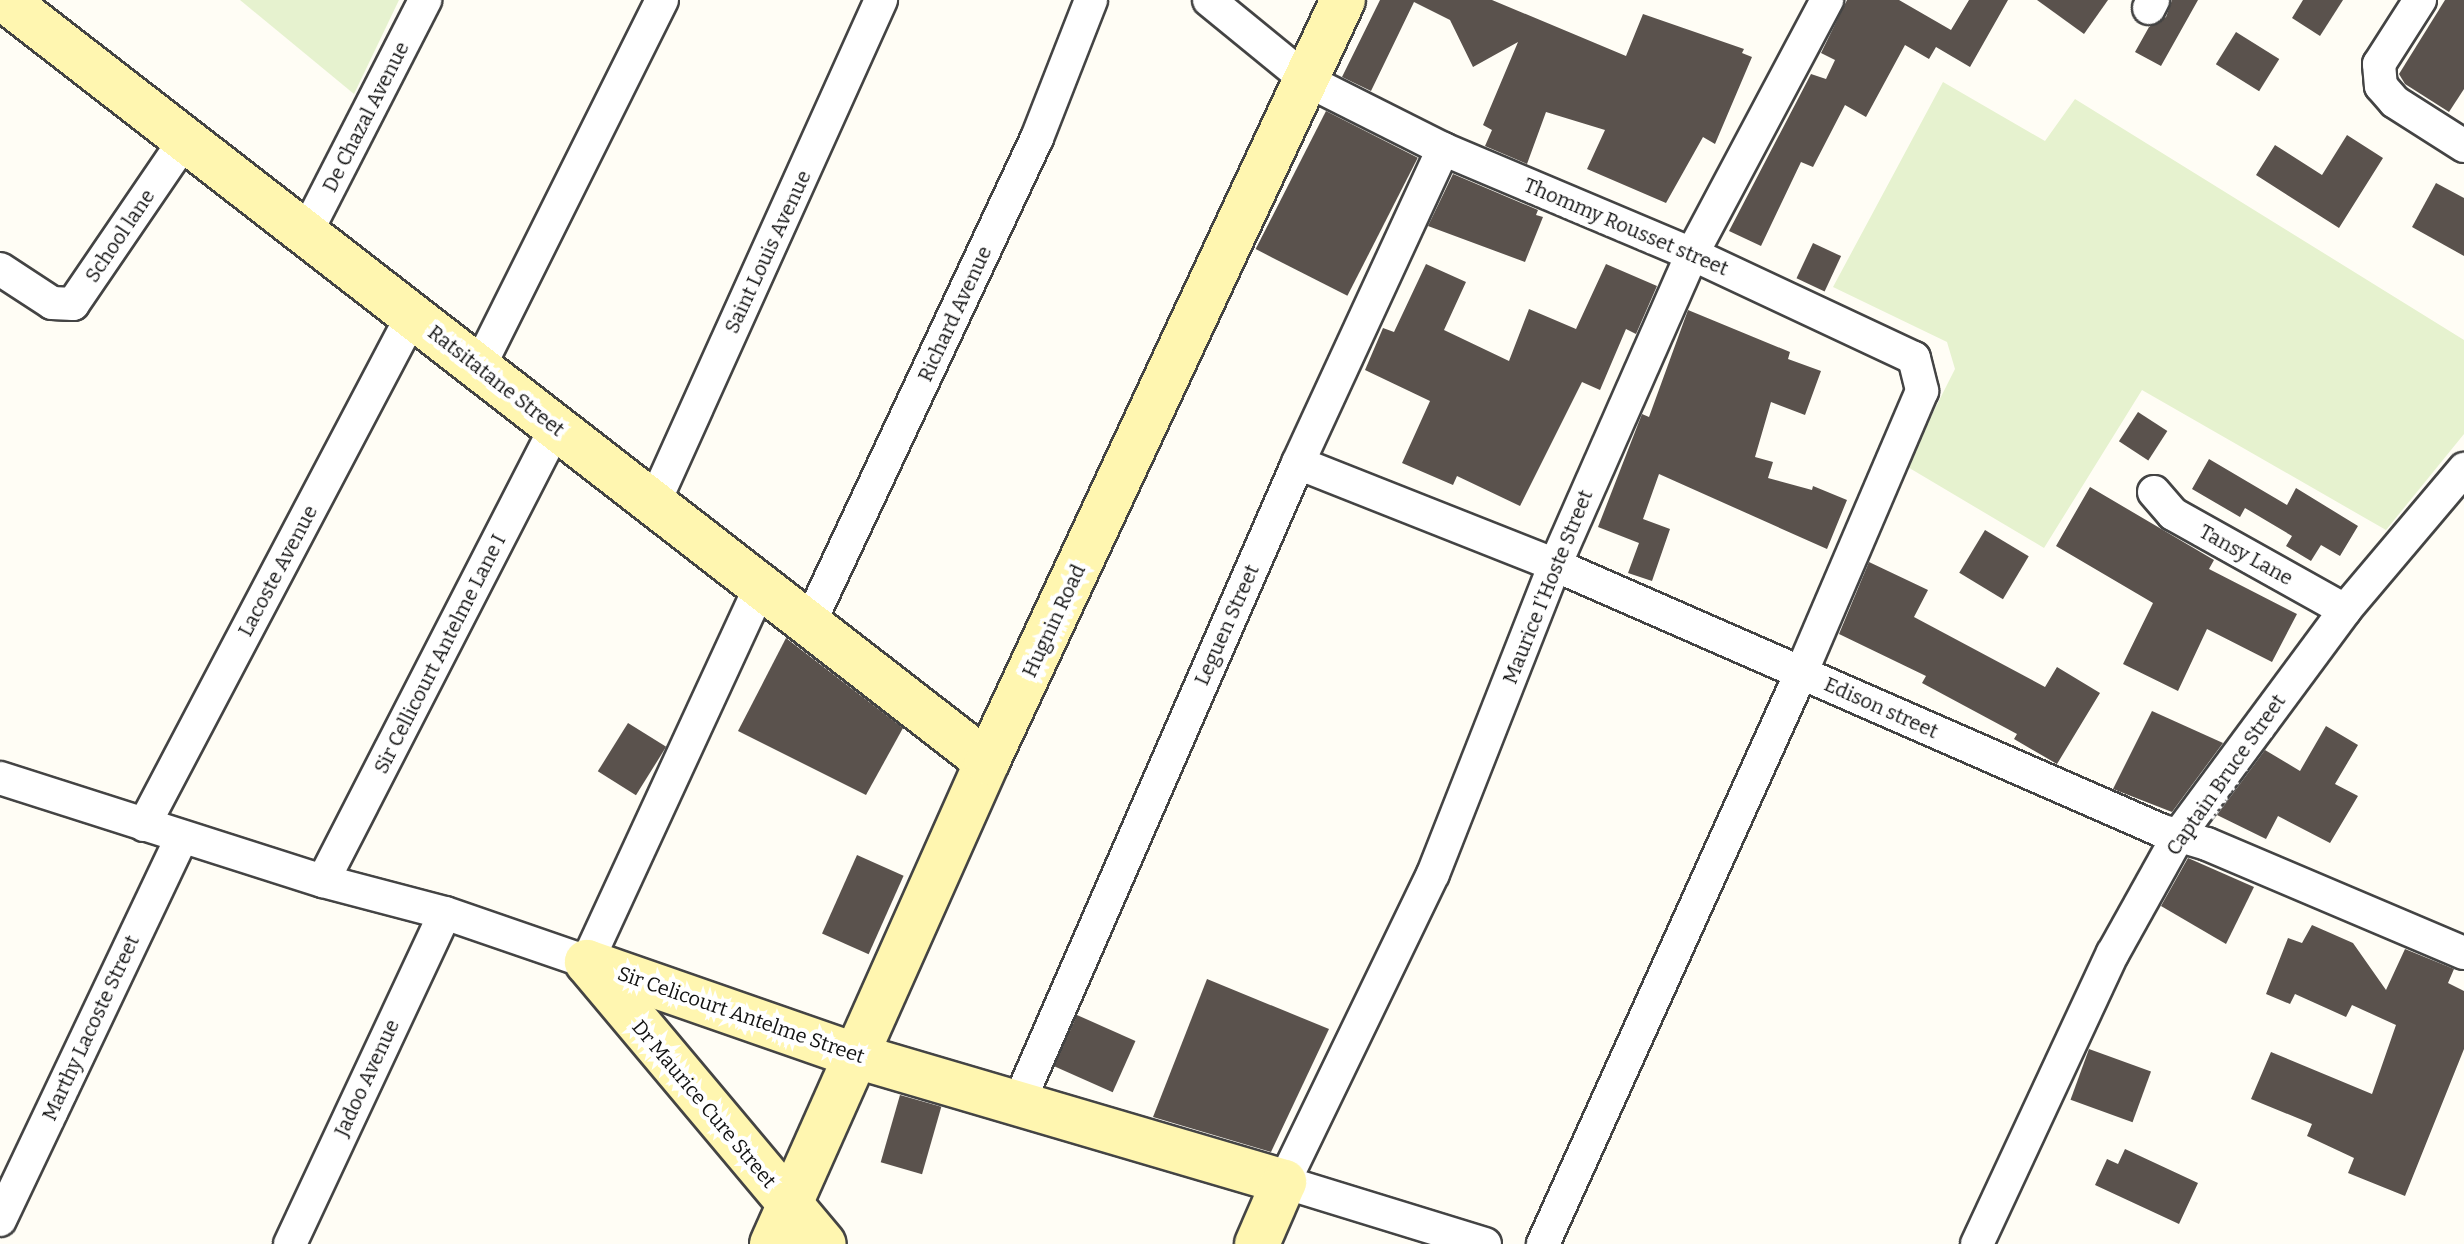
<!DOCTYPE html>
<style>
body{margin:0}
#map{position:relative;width:2464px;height:1244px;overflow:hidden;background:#fffdf5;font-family:Bitter,serif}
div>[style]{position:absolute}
.pitch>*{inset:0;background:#e6f2cf}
.building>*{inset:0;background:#5a524d;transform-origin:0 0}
.roads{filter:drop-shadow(2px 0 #444) drop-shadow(-2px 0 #444) drop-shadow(0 2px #444) drop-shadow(0 -2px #444)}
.street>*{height:32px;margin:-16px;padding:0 16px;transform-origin:16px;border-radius:16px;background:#fff}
.secondary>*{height:44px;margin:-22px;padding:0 22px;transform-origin:22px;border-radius:22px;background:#fff6b0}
span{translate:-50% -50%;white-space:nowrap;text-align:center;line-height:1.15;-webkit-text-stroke:8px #fff;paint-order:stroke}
.street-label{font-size:20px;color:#111}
</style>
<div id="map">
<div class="pitch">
<i style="clip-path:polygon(240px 0,399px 0,354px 94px)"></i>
<i style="clip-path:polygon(1943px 82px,2045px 141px,2075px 99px,2464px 340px,2464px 434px,2386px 530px,2142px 390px,2044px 548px,1906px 466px,1955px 369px,1947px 342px,1833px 287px)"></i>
</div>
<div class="building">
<i style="clip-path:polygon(1380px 0,1492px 0,1626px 56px,1643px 14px,1744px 49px,1742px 53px,1752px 57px,1715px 144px,1703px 137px,1666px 203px,1587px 169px,1605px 130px,1546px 112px,1527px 164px,1485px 146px,1492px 130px,1483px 125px,1518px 42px,1473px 67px,1450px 20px,1414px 2px,1371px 91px,1342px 77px)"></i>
<i style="clip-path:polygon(1847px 0,1899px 0,1951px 30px,1969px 0,2008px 0,1970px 67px,1936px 47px,1929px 59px,1905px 45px,1866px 117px,1845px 105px,1813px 167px,1801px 162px,1761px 246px,1729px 231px,1811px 74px,1826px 79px,1835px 60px,1821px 53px)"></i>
<i style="clip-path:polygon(2037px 0,2108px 0,2084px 34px)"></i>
<i style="clip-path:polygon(2172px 0,2198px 0,2161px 66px,2135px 52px,2149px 27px,2166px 17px)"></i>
<i style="clip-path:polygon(2303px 0,2343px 0,2320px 36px,2292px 18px)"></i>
<i style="clip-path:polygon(2445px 0,2464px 0,2464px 89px,2449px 112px,2405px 84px,2399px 74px)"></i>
<i style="left:2236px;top:32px;width:51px;height:38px;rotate:32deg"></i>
<i style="left:1326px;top:111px;width:103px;height:155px;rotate:27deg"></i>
<i style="clip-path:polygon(2347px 135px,2383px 158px,2339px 228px,2256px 175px,2275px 145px,2322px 175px)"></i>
<i style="clip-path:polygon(1453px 174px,1538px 210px,1536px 215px,1543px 217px,1525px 262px,1428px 226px)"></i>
<i style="clip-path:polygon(2436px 183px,2464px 198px,2464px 256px,2412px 227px)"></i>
<i style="left:1813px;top:243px;width:31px;height:39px;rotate:25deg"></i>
<i style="clip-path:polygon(1426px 264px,1466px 282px,1444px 330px,1509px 361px,1529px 309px,1576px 329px,1606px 264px,1657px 286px,1636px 334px,1626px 329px,1600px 390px,1582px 382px,1520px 506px,1457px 476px,1453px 485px,1402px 463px,1430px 401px,1365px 370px,1383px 328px,1394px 332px)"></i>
<i style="clip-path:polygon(1688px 310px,1790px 352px,1788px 359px,1821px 371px,1805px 415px,1771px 402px,1755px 457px,1773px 462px,1768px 478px,1812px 490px,1813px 486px,1847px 500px,1827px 549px,1659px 474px,1643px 519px,1670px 529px,1652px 581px,1628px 573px,1639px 543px,1598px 527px,1642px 414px,1649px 417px)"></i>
<i style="left:2138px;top:412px;width:35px;height:35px;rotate:33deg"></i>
<i style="clip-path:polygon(2209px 459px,2287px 505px,2296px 488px,2358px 526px,2340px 556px,2321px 545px,2311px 561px,2286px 546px,2292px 536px,2245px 508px,2240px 517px,2192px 489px)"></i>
<i style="clip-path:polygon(2090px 487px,2214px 560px,2209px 569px,2297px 614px,2272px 662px,2207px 629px,2178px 691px,2123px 664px,2153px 603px,2056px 546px)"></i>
<i style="left:1985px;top:530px;width:51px;height:50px;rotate:31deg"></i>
<i style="clip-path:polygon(1869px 562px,1928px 590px,1914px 617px,2045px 687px,2057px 667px,2100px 693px,2057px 764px,2014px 739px,2017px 734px,1922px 683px,1926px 676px,1839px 634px)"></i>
<i style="clip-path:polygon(786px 638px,903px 728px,866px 795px,738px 731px)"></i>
<i style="clip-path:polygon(2152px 711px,2223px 743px,2172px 812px,2113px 789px)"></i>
<i style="left:628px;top:723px;width:45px;height:57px;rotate:32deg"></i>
<i style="clip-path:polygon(2326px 726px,2358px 745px,2335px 784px,2358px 796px,2330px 843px,2278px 816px,2266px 839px,2217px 815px,2265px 750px,2300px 771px)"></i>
<i style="left:857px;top:855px;width:51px;height:86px;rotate:24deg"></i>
<i style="clip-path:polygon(2188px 858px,2254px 887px,2226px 944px,2161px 906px)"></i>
<i style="clip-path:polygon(2312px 925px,2353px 943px,2386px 990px,2405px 949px,2454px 969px,2448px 983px,2464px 991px,2464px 1049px,2405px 1196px,2348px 1173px,2354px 1158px,2307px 1136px,2312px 1124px,2251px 1099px,2271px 1052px,2372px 1094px,2396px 1025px,2352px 1005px,2346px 1017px,2295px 994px,2290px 1004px,2266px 994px,2288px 938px,2302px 943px)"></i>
<i style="clip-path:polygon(1207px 979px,1329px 1029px,1271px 1152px,1153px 1117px)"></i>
<i style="left:1077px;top:1015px;width:64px;height:56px;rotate:24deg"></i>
<i style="left:2089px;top:1049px;width:66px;height:54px;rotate:20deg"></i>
<i style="left:900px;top:1095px;width:43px;height:70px;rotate:16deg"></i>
<i style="clip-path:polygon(2125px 1149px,2198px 1183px,2179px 1224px,2095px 1185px,2107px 1159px,2118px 1164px)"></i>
</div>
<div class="roads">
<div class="street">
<i style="left:1209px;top:0;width:128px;rotate:39.3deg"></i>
<i style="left:1308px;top:81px;width:151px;rotate:26.7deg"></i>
<i style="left:1443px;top:149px;width:270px;rotate:22.9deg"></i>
<i style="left:1692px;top:254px;width:245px;rotate:25.1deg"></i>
<i style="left:1914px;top:358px;width:34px;rotate:76deg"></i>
<i style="left:1922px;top:391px;width:307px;rotate:113.2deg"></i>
<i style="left:1801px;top:673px;width:627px;rotate:114.32deg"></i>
<i style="left:2420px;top:0;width:76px;rotate:122.6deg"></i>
<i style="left:2379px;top:64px;width:22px;rotate:85deg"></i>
<i style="left:2381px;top:86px;width:21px;rotate:49deg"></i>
<i style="left:2395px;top:102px;width:82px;rotate:32.5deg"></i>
<i style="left:2149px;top:8px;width:9px;rotate:-63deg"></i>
<i style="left:306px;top:233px;width:262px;rotate:-62.9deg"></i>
<i style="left:0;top:269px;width:62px;rotate:33.2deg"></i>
<i style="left:52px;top:303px;width:21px;rotate:3deg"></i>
<i style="left:73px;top:304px;width:199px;rotate:-55.7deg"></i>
<i style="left:479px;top:367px;width:410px;rotate:-63.5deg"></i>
<i style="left:1298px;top:463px;width:277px;rotate:21.6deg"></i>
<i style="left:1555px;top:565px;width:660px;rotate:23.65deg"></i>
<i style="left:2160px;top:830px;width:49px;rotate:16.6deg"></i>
<i style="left:2207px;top:844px;width:279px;rotate:23deg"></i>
<i style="left:2154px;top:492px;width:29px;rotate:49deg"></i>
<i style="left:2173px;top:514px;width:197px;rotate:29.2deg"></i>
<i style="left:654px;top:503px;width:552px;rotate:-65.71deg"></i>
<i style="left:809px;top:624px;width:537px;rotate:-64.87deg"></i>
<i style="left:1037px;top:138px;width:148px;rotate:-68.6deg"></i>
<i style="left:0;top:778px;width:339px;rotate:17.7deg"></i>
<i style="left:323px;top:881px;width:126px;rotate:14.7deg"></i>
<i style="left:445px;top:913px;width:150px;rotate:19deg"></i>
<i style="left:587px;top:962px;width:414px;rotate:-65.2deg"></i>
<i style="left:144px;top:825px;width:575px;rotate:-62.23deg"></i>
<i style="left:323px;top:881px;width:510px;rotate:-62.83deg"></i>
<i style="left:1018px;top:1104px;width:699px;rotate:-66.4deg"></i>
<i style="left:1298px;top:463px;width:346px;rotate:-65.2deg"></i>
<i style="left:0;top:1220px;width:424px;rotate:-64.6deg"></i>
<i style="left:290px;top:1244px;width:365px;rotate:-64.9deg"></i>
<i style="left:1485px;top:1244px;width:210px;rotate:-162.9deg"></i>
<i style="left:1284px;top:1182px;width:342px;rotate:-64.2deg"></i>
<i style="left:1433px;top:874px;width:332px;rotate:-68.5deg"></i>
<i style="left:1555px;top:565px;width:340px;rotate:-66.2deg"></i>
<i style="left:1692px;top:254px;width:288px;rotate:-62deg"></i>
<i style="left:1977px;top:1244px;width:321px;rotate:-65deg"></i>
<i style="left:2113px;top:953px;width:134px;rotate:-60.9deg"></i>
<i style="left:2178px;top:836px;width:281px;rotate:-53.5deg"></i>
<i style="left:2345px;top:610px;width:185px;rotate:-49.8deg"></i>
</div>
<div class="secondary">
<i style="left:5px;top:0;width:1243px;rotate:37.81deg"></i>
<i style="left:587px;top:962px;width:289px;rotate:19.2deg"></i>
<i style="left:860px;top:1057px;width:442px;rotate:16.4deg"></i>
<i style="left:1284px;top:1182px;width:68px;rotate:113.5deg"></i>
<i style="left:587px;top:962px;width:368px;rotate:50deg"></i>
<i style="left:772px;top:1244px;width:528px;rotate:-65.96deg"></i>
<i style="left:987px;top:762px;width:841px;rotate:-64.96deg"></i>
</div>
</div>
<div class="street-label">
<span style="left:366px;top:117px;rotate:-63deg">De Chazal Avenue</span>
<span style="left:1626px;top:227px;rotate:23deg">Thommy Rousset street</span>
<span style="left:120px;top:236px;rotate:-56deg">School lane</span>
<span style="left:768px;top:252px;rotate:-65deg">Saint Louis Avenue</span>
<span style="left:955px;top:314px;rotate:-65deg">Richard Avenue</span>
<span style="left:496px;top:381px;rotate:38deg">Ratsitatane Street</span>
<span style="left:2246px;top:555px;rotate:29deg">Tansy Lane</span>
<span style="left:278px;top:571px;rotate:-62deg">Lacoste Avenue</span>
<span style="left:1548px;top:587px;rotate:-68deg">Maurice I'Hoste Street</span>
<span style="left:1054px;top:621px;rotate:-65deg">Hugnin Road</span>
<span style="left:1227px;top:625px;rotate:-66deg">Leguen Street</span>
<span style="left:440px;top:654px;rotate:-63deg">Sir Cellicourt Antelme Lane I</span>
<span style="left:1881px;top:708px;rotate:24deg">Edison street</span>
<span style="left:2226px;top:775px;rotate:-55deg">Captain Bruce Street</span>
<span style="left:741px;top:1015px;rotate:19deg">Sir Celicourt Antelme Street</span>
<span style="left:91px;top:1028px;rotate:-65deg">Marthy Lacoste Street</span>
<span style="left:367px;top:1078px;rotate:-65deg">Jadoo Avenue</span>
<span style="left:704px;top:1104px;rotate:50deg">Dr Maurice Cure Street</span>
</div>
</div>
